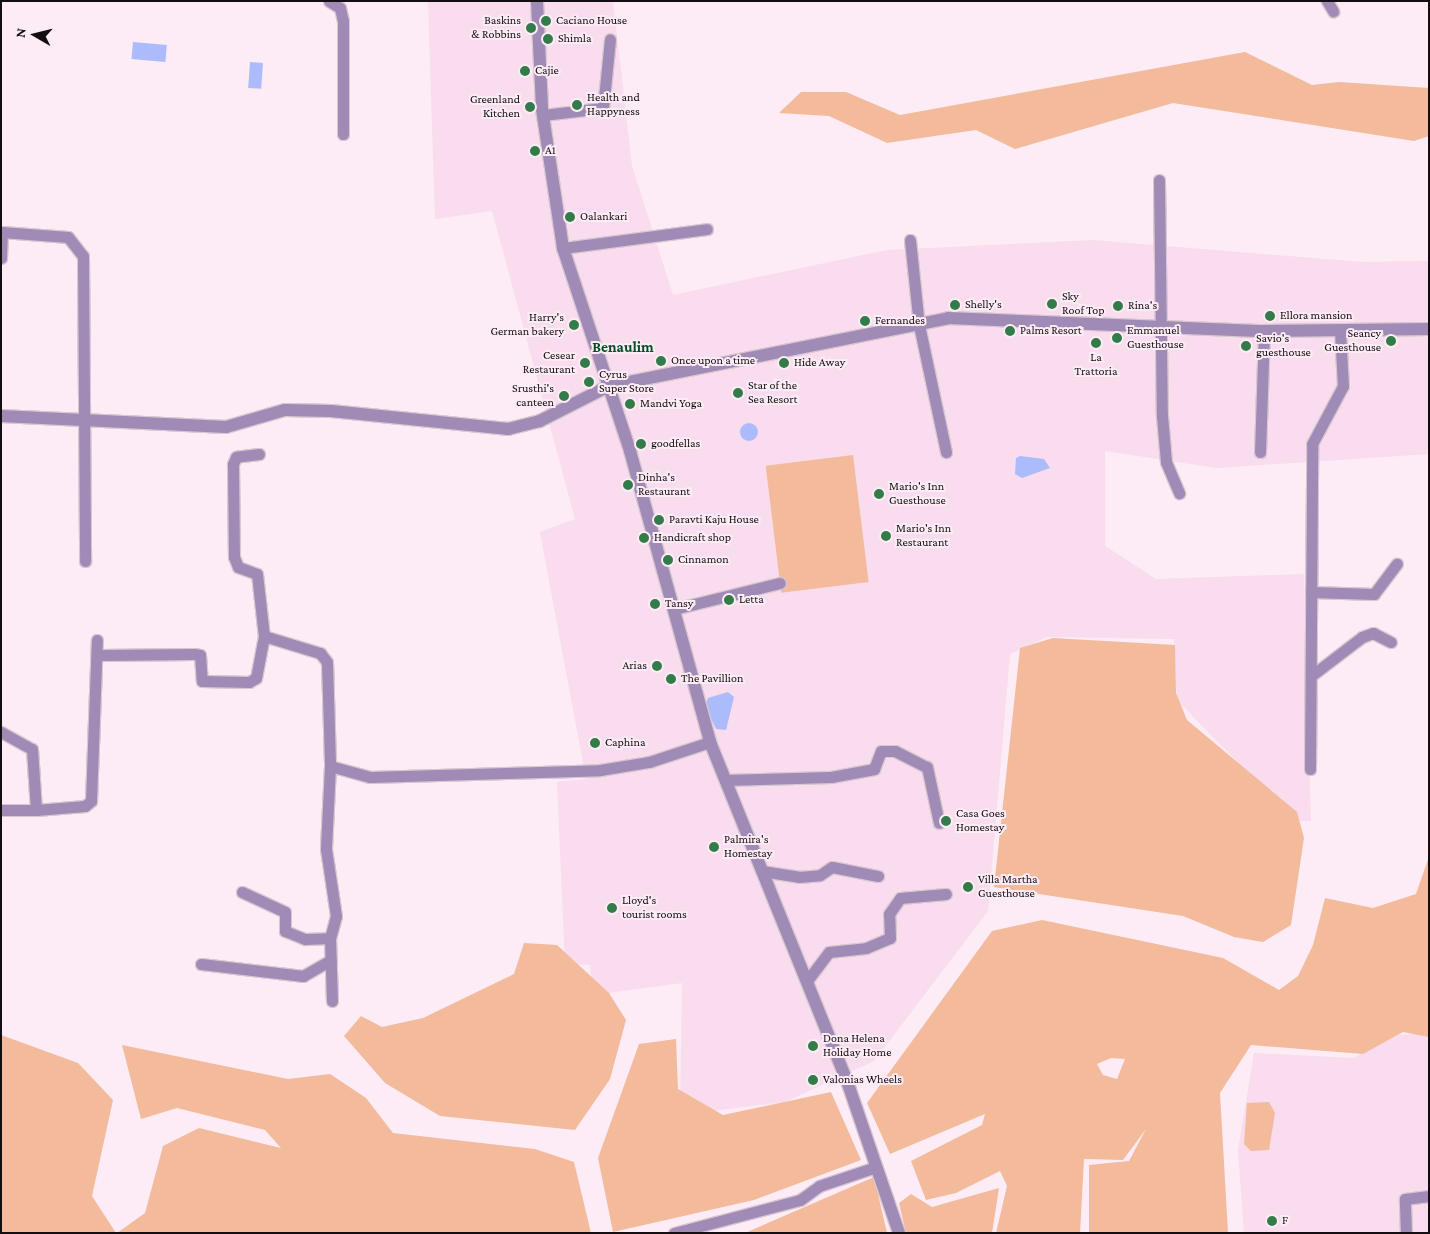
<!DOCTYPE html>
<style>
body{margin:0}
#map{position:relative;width:1430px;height:1234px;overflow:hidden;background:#fdebf5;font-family:"Crimson Pro",serif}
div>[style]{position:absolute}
.built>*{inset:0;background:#f9dced}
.green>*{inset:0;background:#f3ba9c;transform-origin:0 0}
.water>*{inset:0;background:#acbbfb;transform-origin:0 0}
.round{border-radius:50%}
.roads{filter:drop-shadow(1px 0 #d8c7d1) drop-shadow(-1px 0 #d8c7d1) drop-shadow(0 1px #d8c7d1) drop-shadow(0 -1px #d8c7d1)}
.minor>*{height:11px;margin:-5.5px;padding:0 5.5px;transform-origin:5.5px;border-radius:5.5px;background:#a08ab6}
.tertiary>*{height:12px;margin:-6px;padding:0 6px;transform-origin:6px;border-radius:6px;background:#a08ab6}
.dots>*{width:14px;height:14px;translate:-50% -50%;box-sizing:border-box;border:2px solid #fdebf5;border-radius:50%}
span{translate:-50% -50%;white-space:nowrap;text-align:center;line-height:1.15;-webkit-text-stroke:4px #fdebf5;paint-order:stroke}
.poi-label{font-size:12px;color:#140d11}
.right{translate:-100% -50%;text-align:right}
.left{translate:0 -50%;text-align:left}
.quarter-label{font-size:15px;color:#004d21;font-weight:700}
.frame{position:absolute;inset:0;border:2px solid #140d11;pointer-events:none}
.north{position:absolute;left:10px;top:10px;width:50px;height:50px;-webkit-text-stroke:4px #fdebf5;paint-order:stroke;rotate:278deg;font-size:14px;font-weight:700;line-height:20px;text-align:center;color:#140d11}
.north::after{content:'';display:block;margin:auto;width:18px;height:22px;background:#140d11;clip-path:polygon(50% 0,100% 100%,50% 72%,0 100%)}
</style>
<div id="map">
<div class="built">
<i style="clip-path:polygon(428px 1px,613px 1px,632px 166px,673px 295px,887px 250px,1093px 240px,1361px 262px,1429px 261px,1429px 454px,1217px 468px,1105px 451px,1105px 546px,1156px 579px,1304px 574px,1311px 821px,1295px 821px,1177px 700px,1174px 639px,1047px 637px,1010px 654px,988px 911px,874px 1061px,785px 1102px,680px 1115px,682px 983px,593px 995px,590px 965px,565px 964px,557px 782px,586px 779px,540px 532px,575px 519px,492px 211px,435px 219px)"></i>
<i style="clip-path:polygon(1429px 1033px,1429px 1233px,1244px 1233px,1238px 1150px,1254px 1053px,1353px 1058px,1399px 1035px)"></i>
</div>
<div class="green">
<i style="clip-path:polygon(1245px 52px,1312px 85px,1339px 82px,1429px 88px,1429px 136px,1414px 141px,1173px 103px,1015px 149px,976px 130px,887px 143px,829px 116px,779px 113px,801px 92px,846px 92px,900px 115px)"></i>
<i style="left:853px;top:455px;width:128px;height:88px;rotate:83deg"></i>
<i style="clip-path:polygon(1053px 638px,1175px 645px,1176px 693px,1187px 720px,1297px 812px,1304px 838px,1291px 925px,1263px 942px,1234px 937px,1183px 916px,994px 887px,1020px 648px)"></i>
<i style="clip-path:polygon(evenodd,1429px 857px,1429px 1037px,1403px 1032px,1363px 1054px,1251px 1045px,1220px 1093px,1228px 1233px,1089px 1233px,1089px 1165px,1129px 1161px,1146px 1129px,1123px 1160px,1084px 1159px,1080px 1233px,996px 1233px,1007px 1186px,1000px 1171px,956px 1193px,926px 1200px,911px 1161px,982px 1125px,985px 1114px,890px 1154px,867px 1103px,992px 931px,1042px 920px,1223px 958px,1279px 990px,1298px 976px,1313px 945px,1325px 898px,1373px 908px,1416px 894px,1429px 857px,1111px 1058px,1125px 1059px,1117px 1079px,1103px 1075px,1097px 1064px,1111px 1058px)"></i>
<i style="clip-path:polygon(524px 943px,557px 945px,609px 993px,626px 1020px,610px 1079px,575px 1130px,440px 1116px,385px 1083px,344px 1036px,361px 1016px,382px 1027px,423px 1018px,514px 974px)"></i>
<i style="clip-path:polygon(1px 1035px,78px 1063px,113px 1100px,92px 1196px,116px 1233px,1px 1233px)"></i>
<i style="clip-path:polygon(676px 1039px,678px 1089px,723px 1115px,831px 1092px,861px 1160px,754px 1200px,613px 1232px,598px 1158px,639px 1044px)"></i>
<i style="clip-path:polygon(122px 1045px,288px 1079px,330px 1074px,366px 1098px,393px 1133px,535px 1149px,574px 1162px,591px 1233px,117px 1233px,145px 1213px,163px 1146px,199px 1128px,281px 1148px,265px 1130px,177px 1108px,141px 1119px)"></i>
<i style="clip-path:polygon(1269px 1102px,1275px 1113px,1269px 1150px,1251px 1151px,1244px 1144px,1247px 1103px)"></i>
<i style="clip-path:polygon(874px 1177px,887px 1233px,745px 1233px)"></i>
<i style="clip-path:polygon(999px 1188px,992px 1233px,906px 1233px,899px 1203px,911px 1194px,932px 1207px)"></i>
</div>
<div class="water">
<i style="left:133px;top:42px;width:34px;height:17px;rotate:5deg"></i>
<i style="left:250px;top:62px;width:13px;height:26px;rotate:4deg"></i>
<i class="round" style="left:740px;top:423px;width:18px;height:18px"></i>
<i style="clip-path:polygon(1020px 456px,1044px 459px,1050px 468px,1022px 478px,1015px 474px,1016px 458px)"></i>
<i style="clip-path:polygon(728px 692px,734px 697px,726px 730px,716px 729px,705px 706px,708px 698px)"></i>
</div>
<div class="roads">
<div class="minor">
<i style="left:329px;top:1px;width:13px;rotate:32deg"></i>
<i style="left:340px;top:8px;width:13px;rotate:77deg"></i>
<i style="left:343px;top:21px;width:113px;rotate:90deg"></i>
<i style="left:1327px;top:1px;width:12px;rotate:59deg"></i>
<i style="left:543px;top:115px;width:60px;rotate:-6.7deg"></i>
<i style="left:603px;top:108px;width:69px;rotate:-84.2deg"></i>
<i style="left:1159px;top:180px;width:236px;rotate:89.3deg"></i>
<i style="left:1162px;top:416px;width:46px;rotate:85deg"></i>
<i style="left:1166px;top:462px;width:34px;rotate:67deg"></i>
<i style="left:910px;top:240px;width:85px;rotate:84deg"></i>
<i style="left:919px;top:325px;width:130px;rotate:78deg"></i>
<i style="left:563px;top:248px;width:145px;rotate:-7.5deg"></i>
<i style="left:1px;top:258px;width:26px;rotate:-88deg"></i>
<i style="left:2px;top:232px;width:66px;rotate:4.3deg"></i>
<i style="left:68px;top:237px;width:24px;rotate:52deg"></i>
<i style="left:83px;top:256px;width:305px;rotate:89.6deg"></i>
<i style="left:1260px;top:452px;width:121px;rotate:-88.1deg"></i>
<i style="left:259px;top:454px;width:23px;rotate:173deg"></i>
<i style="left:236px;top:457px;width:8px;rotate:113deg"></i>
<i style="left:233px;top:464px;width:93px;rotate:89.4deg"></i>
<i style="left:234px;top:557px;width:11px;rotate:68deg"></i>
<i style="left:238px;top:567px;width:20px;rotate:20deg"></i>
<i style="left:257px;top:574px;width:62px;rotate:83.6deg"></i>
<i style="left:264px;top:636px;width:59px;rotate:16.9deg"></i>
<i style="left:320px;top:653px;width:11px;rotate:52deg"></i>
<i style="left:327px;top:662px;width:104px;rotate:88.3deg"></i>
<i style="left:330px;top:766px;width:41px;rotate:15.4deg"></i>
<i style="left:370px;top:777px;width:230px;rotate:-1.7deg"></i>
<i style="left:600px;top:770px;width:50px;rotate:-9.3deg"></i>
<i style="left:649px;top:762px;width:64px;rotate:-18.2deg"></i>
<i style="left:1311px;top:592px;width:63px;rotate:1.8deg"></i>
<i style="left:1374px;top:594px;width:38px;rotate:-53deg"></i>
<i style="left:674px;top:609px;width:109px;rotate:-13.8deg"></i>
<i style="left:100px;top:655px;width:94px;rotate:-0.6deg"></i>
<i style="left:194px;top:654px;width:6px;rotate:9deg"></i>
<i style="left:200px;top:655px;width:26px;rotate:86deg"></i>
<i style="left:202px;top:681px;width:47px;rotate:1.2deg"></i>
<i style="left:249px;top:682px;width:8px;rotate:-30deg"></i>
<i style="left:256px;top:678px;width:43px;rotate:-79.2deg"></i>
<i style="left:1311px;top:676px;width:64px;rotate:-37.4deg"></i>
<i style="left:1362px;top:637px;width:12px;rotate:-20deg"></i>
<i style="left:1373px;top:633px;width:20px;rotate:27deg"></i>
<i style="left:1px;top:732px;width:35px;rotate:29deg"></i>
<i style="left:32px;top:749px;width:61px;rotate:86.2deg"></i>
<i style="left:36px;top:810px;width:35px;rotate:180deg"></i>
<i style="left:330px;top:766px;width:83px;rotate:92.8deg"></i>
<i style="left:326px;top:849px;width:68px;rotate:81.5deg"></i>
<i style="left:336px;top:916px;width:23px;rotate:105deg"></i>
<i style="left:330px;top:938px;width:63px;rotate:88.2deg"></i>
<i style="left:1310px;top:769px;width:325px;rotate:-89.6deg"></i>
<i style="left:1312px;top:444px;width:66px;rotate:-61.9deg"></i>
<i style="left:1343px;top:386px;width:55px;rotate:-93.1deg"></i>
<i style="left:725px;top:780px;width:106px;rotate:-1.6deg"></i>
<i style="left:831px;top:777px;width:44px;rotate:-10.5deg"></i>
<i style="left:874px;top:769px;width:19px;rotate:-69deg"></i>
<i style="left:881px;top:751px;width:14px"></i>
<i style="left:895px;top:751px;width:36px;rotate:27deg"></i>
<i style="left:927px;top:767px;width:57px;rotate:77.9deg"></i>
<i style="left:36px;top:810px;width:49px;rotate:-4.7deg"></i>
<i style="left:85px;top:806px;width:8px;rotate:-40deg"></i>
<i style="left:91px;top:801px;width:161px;rotate:-87.9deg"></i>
<i style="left:762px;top:871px;width:37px;rotate:9deg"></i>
<i style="left:799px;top:877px;width:21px;rotate:-5deg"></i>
<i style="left:820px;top:875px;width:14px;rotate:-34deg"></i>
<i style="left:832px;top:867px;width:47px;rotate:11.1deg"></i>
<i style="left:242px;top:892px;width:47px;rotate:24.9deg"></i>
<i style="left:285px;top:912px;width:19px;rotate:90deg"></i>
<i style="left:285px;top:931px;width:22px;rotate:22deg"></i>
<i style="left:305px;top:939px;width:25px;rotate:-2deg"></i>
<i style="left:201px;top:964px;width:103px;rotate:6.7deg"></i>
<i style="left:303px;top:976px;width:32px;rotate:-30deg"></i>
<i style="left:807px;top:981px;width:36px;rotate:-53deg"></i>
<i style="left:829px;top:952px;width:37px;rotate:-6deg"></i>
<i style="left:866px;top:948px;width:26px;rotate:-23deg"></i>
<i style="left:890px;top:938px;width:24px;rotate:-92deg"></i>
<i style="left:889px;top:914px;width:19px;rotate:-55deg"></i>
<i style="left:900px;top:898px;width:46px;rotate:-5deg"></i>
<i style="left:674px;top:1233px;width:130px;rotate:-14.7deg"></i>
<i style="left:800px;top:1200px;width:24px;rotate:-36deg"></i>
<i style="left:819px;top:1186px;width:60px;rotate:-18.4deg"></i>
<i style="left:1406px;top:1233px;width:34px;rotate:-92deg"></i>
<i style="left:1405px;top:1199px;width:24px;rotate:-7deg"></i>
</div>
<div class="tertiary">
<i style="left:537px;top:1px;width:108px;rotate:87.3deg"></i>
<i style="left:542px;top:109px;width:141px;rotate:81.4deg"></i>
<i style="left:563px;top:248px;width:214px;rotate:71.7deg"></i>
<i style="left:630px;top:451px;width:302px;rotate:74.6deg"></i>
<i style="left:710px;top:742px;width:362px;rotate:68deg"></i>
<i style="left:846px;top:1078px;width:164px;rotate:71.1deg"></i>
<i style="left:1px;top:416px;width:225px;rotate:2.8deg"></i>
<i style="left:226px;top:427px;width:61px;rotate:-16.1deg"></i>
<i style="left:285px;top:410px;width:46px;rotate:1.2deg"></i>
<i style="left:331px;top:411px;width:178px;rotate:5.8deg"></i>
<i style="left:508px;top:429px;width:33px;rotate:-14deg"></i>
<i style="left:540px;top:421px;width:77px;rotate:-26.9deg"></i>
<i style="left:609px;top:386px;width:346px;rotate:-11.3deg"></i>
<i style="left:948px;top:318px;width:316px;rotate:2.4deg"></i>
<i style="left:1264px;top:331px;width:165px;rotate:-0.7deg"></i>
</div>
</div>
<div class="dots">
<i style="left:546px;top:21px;background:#337c49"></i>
<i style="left:531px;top:28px;background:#337c49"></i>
<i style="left:548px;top:39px;background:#337c49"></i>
<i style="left:525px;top:71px;background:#337c49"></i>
<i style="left:577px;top:105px;background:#337c49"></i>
<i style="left:530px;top:107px;background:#337c49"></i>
<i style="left:535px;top:151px;background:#337c49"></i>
<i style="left:570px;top:217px;background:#337c49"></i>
<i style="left:1052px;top:304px;background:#337c49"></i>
<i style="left:955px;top:305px;background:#337c49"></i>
<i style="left:1118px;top:306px;background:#337c49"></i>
<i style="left:1270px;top:316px;background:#337c49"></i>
<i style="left:865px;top:321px;background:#337c49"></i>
<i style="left:574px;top:325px;background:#337c49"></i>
<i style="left:1010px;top:331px;background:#337c49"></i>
<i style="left:1117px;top:338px;background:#337c49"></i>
<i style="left:1391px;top:341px;background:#337c49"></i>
<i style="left:1096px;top:343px;background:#337c49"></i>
<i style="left:1246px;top:346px;background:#337c49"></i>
<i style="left:661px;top:361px;background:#337c49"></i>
<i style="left:585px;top:363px;background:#337c49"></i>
<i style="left:784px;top:363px;background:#337c49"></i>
<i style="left:589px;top:382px;background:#337c49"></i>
<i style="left:738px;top:393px;background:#337c49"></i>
<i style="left:564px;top:396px;background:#337c49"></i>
<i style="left:630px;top:404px;background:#337c49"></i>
<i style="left:641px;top:444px;background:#337c49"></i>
<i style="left:628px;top:485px;background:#337c49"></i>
<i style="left:879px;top:494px;background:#337c49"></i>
<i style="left:659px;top:520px;background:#337c49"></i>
<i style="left:886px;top:536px;background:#337c49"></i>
<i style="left:644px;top:538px;background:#337c49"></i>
<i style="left:668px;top:560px;background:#337c49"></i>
<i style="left:729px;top:600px;background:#337c49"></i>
<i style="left:655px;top:604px;background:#337c49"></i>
<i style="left:657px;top:666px;background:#337c49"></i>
<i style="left:671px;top:679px;background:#337c49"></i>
<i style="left:595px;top:743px;background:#337c49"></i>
<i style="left:946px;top:821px;background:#337c49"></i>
<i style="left:714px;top:847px;background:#337c49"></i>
<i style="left:968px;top:887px;background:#337c49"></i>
<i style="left:612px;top:908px;background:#337c49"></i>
<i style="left:813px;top:1046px;background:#337c49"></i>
<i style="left:813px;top:1080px;background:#337c49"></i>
<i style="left:1272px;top:1221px;background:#337c49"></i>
</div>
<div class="poi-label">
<span class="right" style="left:521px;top:28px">Baskins<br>&amp; Robbins</span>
<span class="left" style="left:556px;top:21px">Caciano House</span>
<span class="left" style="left:558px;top:39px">Shimla</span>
<span class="left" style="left:535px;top:71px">Cajie</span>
<span class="left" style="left:587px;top:105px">Health and<br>Happyness</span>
<span class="right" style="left:520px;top:107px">Greenland<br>Kitchen</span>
<span class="left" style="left:545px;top:151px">A1</span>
<span class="left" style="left:580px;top:217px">Oalankari</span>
<span class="left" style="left:1062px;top:304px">Sky<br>Roof Top</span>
<span class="left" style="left:965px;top:305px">Shelly's</span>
<span class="left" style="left:1128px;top:306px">Rina's</span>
<span class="left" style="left:1280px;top:316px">Ellora mansion</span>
<span class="right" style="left:564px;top:325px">Harry's<br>German bakery</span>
<span class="left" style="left:875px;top:321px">Fernandes</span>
<span class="left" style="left:1020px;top:331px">Palms Resort</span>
<span class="left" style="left:1127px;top:338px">Emmanuel<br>Guesthouse</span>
<span class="right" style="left:1381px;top:341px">Seancy<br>Guesthouse</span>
<span class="left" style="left:1256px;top:346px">Savio's<br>guesthouse</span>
<span class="right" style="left:575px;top:363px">Cesear<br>Restaurant</span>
<span style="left:1096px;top:365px">La<br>Trattoria</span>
<span class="left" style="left:671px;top:361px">Once upon a time</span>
<span class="left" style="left:794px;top:363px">Hide Away</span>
<span class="left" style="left:599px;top:382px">Cyrus<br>Super Store</span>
<span class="left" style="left:748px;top:393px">Star of the<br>Sea Resort</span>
<span class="right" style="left:554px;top:396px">Srusthi's<br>canteen</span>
<span class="left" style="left:640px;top:404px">Mandvi Yoga</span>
<span class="left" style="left:651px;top:444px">goodfellas</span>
<span class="left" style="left:638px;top:485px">Dinha's<br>Restaurant</span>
<span class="left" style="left:889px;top:494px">Mario's Inn<br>Guesthouse</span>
<span class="left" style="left:669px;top:520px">Paravti Kaju House</span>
<span class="left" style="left:896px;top:536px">Mario's Inn<br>Restaurant</span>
<span class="left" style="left:654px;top:538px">Handicraft shop</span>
<span class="left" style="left:678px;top:560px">Cinnamon</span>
<span class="left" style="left:739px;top:600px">Letta</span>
<span class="left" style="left:665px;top:604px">Tansy</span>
<span class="right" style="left:647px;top:666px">Arias</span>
<span class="left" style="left:681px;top:679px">The Pavillion</span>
<span class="left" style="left:605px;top:743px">Caphina</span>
<span class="left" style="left:956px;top:821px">Casa Goes<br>Homestay</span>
<span class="left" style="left:724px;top:847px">Palmira's<br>Homestay</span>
<span class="left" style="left:978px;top:887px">Villa Martha<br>Guesthouse</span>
<span class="left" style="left:622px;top:908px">Lloyd's<br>tourist rooms</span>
<span class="left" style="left:823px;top:1046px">Dona Helena<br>Holiday Home</span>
<span class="left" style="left:823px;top:1080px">Valonias Wheels</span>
<span class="left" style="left:1282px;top:1221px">F</span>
</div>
<div class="quarter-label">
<span style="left:623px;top:348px">Benaulim</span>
</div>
<div class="frame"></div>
<div class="north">N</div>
</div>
